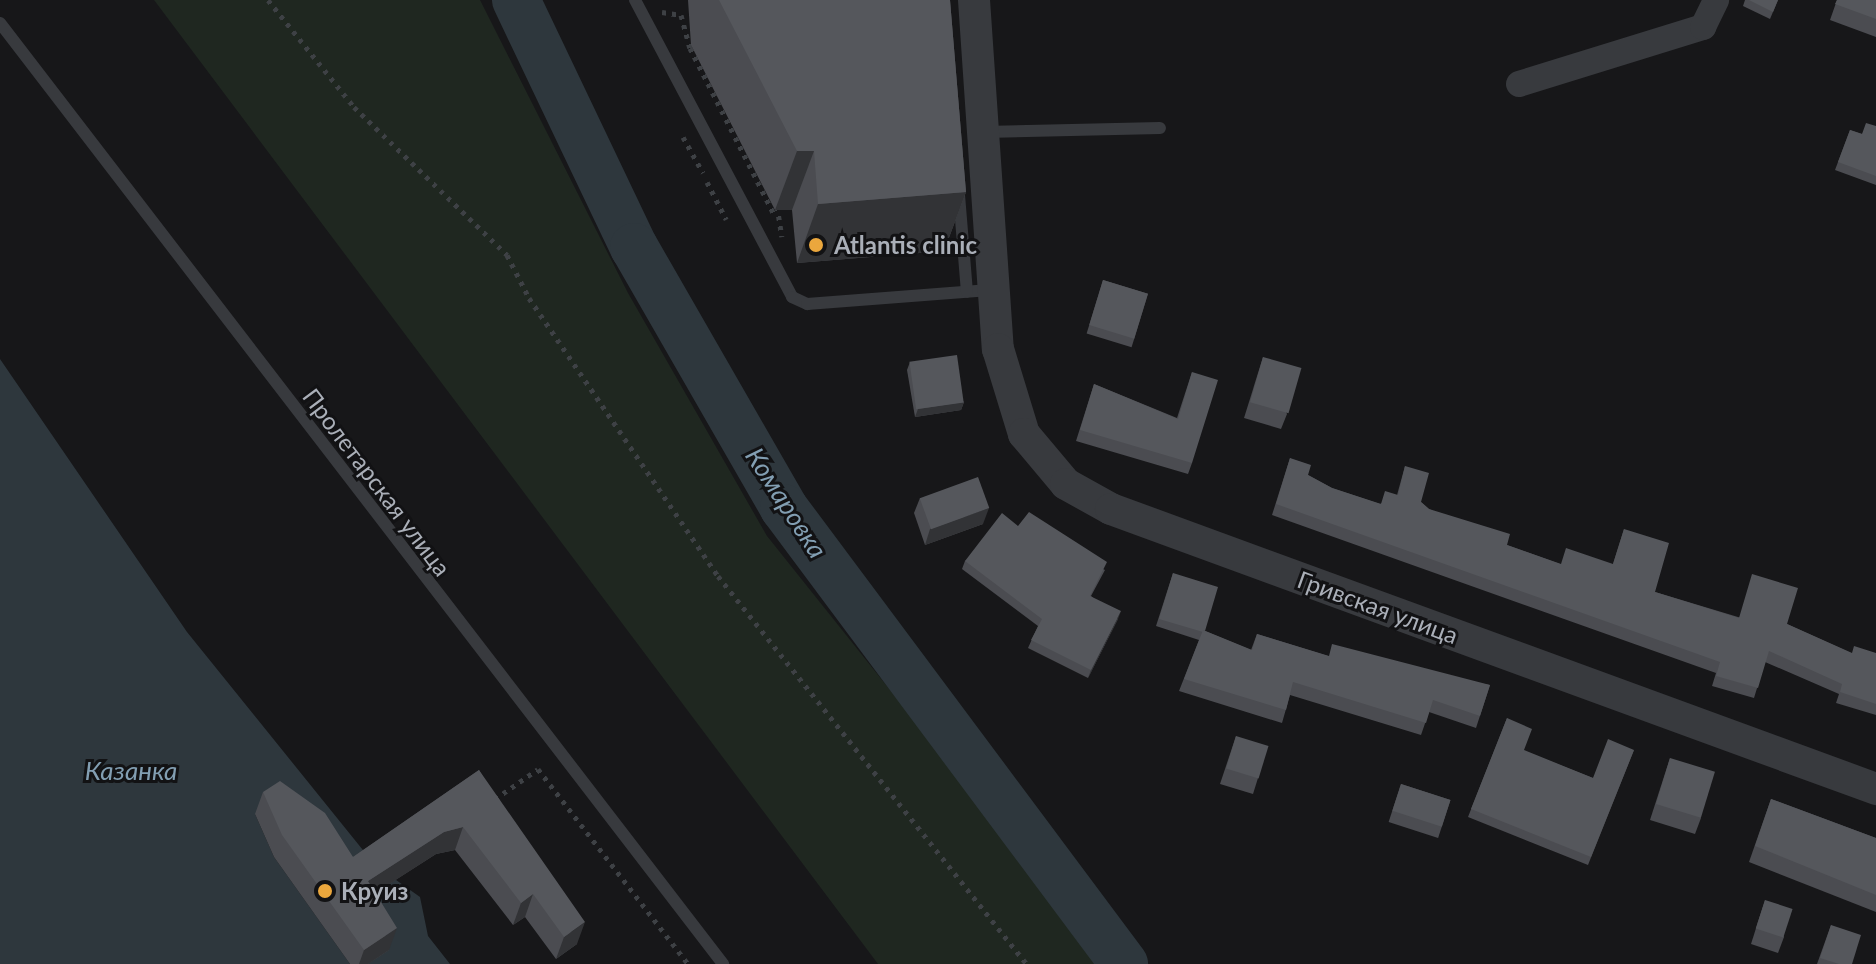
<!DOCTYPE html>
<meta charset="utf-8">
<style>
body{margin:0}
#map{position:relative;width:1876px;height:964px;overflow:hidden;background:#171719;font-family:Lato,sans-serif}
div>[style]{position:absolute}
.green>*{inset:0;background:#1f2720}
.water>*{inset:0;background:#2e373d}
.river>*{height:48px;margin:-24px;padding:0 24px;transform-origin:24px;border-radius:24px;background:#2e373d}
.path>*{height:5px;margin-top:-2.5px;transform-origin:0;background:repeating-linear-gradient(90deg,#3e4145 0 4px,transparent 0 10px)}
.service>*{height:12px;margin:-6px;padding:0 6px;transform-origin:6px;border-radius:6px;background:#383a3e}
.minor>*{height:26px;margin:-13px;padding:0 13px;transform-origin:13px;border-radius:13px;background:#383a3e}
.tertiary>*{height:32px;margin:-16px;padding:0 16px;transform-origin:16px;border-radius:16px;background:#383a3e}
.wall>*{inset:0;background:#4b4c51;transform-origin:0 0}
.shaded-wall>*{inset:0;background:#323336}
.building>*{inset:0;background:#55575c;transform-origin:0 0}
.dots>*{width:22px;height:22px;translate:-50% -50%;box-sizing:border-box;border:4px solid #121214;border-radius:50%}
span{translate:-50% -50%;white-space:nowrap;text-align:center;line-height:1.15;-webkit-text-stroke:6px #121214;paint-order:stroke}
.poi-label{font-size:24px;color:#aaafb8;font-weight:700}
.left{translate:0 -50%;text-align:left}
.street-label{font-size:24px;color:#aaafb8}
.water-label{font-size:26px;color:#829eb2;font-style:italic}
</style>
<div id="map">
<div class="green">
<i style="clip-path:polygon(154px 0,480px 0,628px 293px,767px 536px,1109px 964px,878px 964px)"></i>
</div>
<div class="water">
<i style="clip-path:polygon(0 359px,187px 632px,375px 865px,420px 897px,428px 936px,450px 964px,368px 964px,389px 949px,255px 814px,274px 857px,350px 964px,0 964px)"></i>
</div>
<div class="river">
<i style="left:516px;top:0;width:274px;rotate:64.5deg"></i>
<i style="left:634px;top:247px;width:301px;rotate:60.1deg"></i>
<i style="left:784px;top:508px;width:569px;rotate:53.29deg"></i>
</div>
<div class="path">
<i style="left:268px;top:0;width:137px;rotate:51.2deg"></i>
<i style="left:354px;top:107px;width:213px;rotate:44deg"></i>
<i style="left:507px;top:255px;width:48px;rotate:62.9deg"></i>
<i style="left:529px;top:298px;width:336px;rotate:55.8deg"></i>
<i style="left:718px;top:576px;width:496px;rotate:51.5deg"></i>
<i style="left:662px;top:12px;width:19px;rotate:9deg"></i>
<i style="left:681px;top:15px;width:34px;rotate:75deg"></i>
<i style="left:690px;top:48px;width:188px;rotate:63.2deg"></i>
<i style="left:683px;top:137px;width:41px;rotate:60.9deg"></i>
<i style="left:707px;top:182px;width:42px;rotate:62.8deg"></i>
<i style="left:777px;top:206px;width:31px;rotate:81deg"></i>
<i style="left:495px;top:799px;width:52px;rotate:-34.9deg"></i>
<i style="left:538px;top:769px;width:246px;rotate:52.4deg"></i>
</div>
<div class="service">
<i style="left:635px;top:0;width:336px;rotate:62.1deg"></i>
<i style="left:792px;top:297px;width:17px;rotate:25deg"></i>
<i style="left:807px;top:304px;width:183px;rotate:-4.4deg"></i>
<i style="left:0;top:23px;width:1187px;rotate:52.46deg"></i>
<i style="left:984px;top:132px;width:176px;rotate:-1.3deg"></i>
<i style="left:959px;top:195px;width:97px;rotate:85.3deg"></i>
</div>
<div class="minor">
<i style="left:1519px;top:84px;width:193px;rotate:-17.2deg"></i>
<i style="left:1703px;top:27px;width:30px;rotate:-64deg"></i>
</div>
<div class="tertiary">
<i style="left:974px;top:0;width:350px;rotate:86.1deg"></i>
<i style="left:998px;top:349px;width:89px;rotate:73deg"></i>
<i style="left:1024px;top:434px;width:65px;rotate:50deg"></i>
<i style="left:1066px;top:484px;width:51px;rotate:29.1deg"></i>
<i style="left:1111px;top:509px;width:815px;rotate:20.1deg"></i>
</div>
<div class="wall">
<i style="clip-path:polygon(688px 0,950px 0,966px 192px,944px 251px,797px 263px,792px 210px,775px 210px,691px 45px)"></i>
<i style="clip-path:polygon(1745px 0,1778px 0,1770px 19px,1743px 6px)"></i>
<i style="clip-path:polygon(1837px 0,1876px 0,1876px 37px,1830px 20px)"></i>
<i style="clip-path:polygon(1876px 126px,1876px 185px,1835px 170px,1850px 130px,1862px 134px)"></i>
<i style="left:1103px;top:280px;width:47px;height:56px;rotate:17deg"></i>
<i style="clip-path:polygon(1263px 357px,1287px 414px,1281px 429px,1244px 418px)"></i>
<i style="clip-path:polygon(910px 362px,964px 402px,961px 410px,915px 417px,907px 370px)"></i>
<i style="clip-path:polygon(1192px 372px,1192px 463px,1188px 474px,1076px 441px,1094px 384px,1177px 418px)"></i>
<i style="clip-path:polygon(1290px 458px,1308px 475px,1332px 488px,1380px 504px,1397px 495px,1405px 466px,1421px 502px,1429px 509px,1507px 545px,1560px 564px,1613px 564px,1624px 529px,1655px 592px,1738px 617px,1787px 624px,1851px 653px,1876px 653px,1876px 715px,1836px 703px,1839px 694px,1765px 662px,1754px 698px,1712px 686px,1716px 673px,1272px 515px)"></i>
<i style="clip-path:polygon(920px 498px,983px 524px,925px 545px,914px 513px)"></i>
<i style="clip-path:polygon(1018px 526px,1105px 570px,1091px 596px,1118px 619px,1088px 678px,1028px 648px,1038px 626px,962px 569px,965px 561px)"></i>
<i style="clip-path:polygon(1173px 573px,1205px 631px,1251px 650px,1257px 634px,1328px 656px,1490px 685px,1476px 728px,1429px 712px,1421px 735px,1290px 695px,1282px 723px,1179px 691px,1199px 640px,1156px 626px)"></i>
<i style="clip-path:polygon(1507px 718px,1524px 751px,1593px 778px,1634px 750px,1588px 865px,1468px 817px)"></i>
<i style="clip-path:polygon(1236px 736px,1258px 778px,1253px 794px,1220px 784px)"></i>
<i style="clip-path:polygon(1670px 758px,1701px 818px,1695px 834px,1650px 820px)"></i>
<i style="clip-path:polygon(479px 770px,577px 944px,556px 959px,525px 917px,513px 925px,455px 850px,436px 854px,375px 893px,389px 950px,368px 964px,350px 964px,274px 857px,255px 814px,263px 792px,353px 857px)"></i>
<i style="left:1401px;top:784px;width:52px;height:40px;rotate:18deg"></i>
<i style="clip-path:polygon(1771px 799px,1876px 838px,1876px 912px,1749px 862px)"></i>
<i style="clip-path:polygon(1765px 900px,1784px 937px,1778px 953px,1751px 944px)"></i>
<i style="clip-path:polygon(1831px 925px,1852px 964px,1817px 964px)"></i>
</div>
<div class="shaded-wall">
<i style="clip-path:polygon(797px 151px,814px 151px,792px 210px,775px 210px)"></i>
<i style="clip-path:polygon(966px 192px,944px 251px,797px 263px,818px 204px)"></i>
<i style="clip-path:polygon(964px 402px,961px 410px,915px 417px,918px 409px)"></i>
<i style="clip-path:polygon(989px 508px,983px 524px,925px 545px,930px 529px)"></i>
<i style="clip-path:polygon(1121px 611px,1118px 619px,1088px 678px,1091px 670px)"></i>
<i style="clip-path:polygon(463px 827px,455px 850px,436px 854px,360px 903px,368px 881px,444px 832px)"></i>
<i style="clip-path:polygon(533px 894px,525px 917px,513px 925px,521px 903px)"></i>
<i style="clip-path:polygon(585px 922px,577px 944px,556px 959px,564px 937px)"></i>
<i style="clip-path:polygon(397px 928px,389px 950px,368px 964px,359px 964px,364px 950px)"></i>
</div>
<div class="building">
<i style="clip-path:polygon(719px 0,950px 0,966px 192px,818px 204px,814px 151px,797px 151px)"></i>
<i style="clip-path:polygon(1749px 0,1778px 0,1773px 12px)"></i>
<i style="clip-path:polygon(1837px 0,1876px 0,1876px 19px,1835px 4px)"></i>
<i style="clip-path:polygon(1866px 123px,1876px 126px,1876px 176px,1838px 162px,1850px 130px,1862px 134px)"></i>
<i style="left:1103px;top:280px;width:47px;height:47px;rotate:17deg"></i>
<i style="left:957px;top:355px;width:48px;height:48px;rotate:82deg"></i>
<i style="left:1263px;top:357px;width:40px;height:47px;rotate:16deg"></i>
<i style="clip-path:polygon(1192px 372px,1218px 380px,1192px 463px,1080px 430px,1094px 384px,1178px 419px)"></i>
<i style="clip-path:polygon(1290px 458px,1311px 465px,1308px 475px,1332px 488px,1381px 504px,1385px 491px,1398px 495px,1405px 466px,1429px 473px,1421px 502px,1429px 509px,1510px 534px,1507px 545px,1561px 564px,1566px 548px,1613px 564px,1624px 529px,1669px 543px,1655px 592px,1739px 618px,1752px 574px,1798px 588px,1787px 624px,1852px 653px,1854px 646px,1876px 653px,1876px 704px,1840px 692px,1842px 684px,1769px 651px,1758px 688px,1716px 676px,1720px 662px,1276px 504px)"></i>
<i style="left:978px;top:477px;width:33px;height:62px;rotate:70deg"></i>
<i style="clip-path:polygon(1029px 512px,1107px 562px,1090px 596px,1121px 611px,1091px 670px,1031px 640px,1042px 619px,965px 561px,1002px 513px,1018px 526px)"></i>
<i style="clip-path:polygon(1173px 573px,1218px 587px,1205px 631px,1203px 630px,1203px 632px,1159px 619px)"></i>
<i style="clip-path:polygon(1203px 630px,1252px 650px,1257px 634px,1329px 656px,1332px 644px,1490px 685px,1480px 716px,1433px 700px,1426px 723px,1293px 682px,1286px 710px,1184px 679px)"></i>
<i style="clip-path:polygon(1507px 718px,1532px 729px,1524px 750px,1593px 778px,1608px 739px,1634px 750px,1591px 857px,1471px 809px)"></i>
<i style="left:1236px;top:736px;width:34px;height:34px;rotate:17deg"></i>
<i style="left:1670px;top:758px;width:47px;height:48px;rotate:17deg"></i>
<i style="clip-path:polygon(479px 770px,585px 922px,564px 937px,533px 894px,521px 903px,463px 827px,444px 832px,368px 881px,397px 928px,364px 950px,282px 835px,263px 792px,280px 781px,325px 813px,353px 857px)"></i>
<i style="left:1401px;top:784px;width:52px;height:28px;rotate:18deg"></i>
<i style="clip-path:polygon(1771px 799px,1876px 838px,1876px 895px,1755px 846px)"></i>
<i style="left:1765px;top:900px;width:29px;height:30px;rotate:18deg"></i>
<i style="clip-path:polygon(1831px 925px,1861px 935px,1852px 964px,1839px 964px,1820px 958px)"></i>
</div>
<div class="dots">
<i style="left:816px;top:245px;background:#eba73d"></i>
<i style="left:325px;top:891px;background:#eba73d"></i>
</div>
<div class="poi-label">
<span class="left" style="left:834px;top:245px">Atlantis clinic</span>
<span class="left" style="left:341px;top:891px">Круиз</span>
</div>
<div class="street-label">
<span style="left:377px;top:482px;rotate:53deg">Пролетарская улица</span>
<span style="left:1378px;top:607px;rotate:20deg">Гривская улица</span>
</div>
<div class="water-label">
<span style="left:786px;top:503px;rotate:57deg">Комаровка</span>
<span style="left:131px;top:771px">Казанка</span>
</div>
</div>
